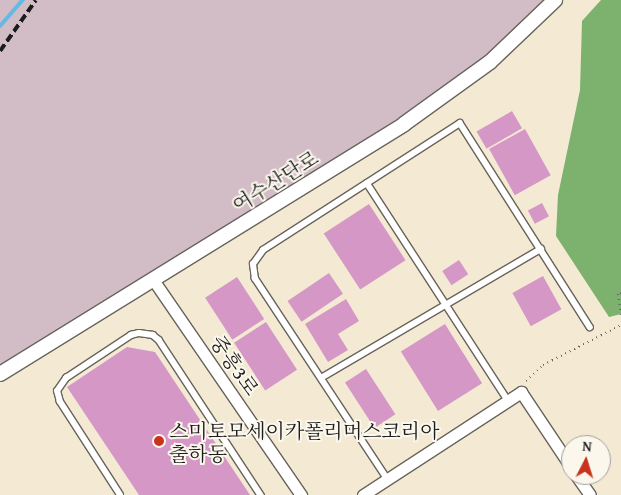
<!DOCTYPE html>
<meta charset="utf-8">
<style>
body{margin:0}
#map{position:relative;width:621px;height:495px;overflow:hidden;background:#f4ead3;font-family:"Gentium Book Plus","Noto Serif KR",serif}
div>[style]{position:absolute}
.industrial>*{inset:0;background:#d2bdc6}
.forest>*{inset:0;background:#7cb16e}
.stream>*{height:4px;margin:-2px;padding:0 2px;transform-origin:2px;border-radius:2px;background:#66bae2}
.building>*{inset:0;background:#d597c5;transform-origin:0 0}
.path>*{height:2px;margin-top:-1px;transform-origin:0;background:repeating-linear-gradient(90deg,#68645c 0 1px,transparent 0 5px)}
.roads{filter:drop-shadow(1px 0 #68645c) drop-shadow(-1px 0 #68645c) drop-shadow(0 1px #68645c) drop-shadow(0 -1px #68645c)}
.service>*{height:5.5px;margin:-2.75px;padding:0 2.75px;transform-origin:2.75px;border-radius:2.75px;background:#fff}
.minor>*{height:11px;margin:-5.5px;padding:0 5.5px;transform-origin:5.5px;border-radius:5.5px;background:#fff}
.tertiary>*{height:14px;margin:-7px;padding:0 7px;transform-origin:7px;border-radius:7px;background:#fff}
.rail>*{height:4px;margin-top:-2px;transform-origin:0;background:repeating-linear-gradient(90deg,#1c1c1c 0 8px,transparent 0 12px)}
.dots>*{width:14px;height:14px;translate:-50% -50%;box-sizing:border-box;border:2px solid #fbf7ec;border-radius:50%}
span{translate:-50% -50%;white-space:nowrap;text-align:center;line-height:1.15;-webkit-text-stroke:4px #fbf7ec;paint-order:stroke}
.street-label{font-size:20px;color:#1c1c1c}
.poi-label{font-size:20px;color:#1c1c1c}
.left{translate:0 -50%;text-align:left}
.north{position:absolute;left:561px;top:435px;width:50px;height:50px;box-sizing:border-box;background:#fbf7ec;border:1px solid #a29f99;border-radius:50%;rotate:5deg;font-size:14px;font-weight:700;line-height:20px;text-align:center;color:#1c1c1c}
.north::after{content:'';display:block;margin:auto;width:18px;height:22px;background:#c8321e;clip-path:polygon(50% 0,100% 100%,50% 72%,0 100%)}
</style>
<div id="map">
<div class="industrial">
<i style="clip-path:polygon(0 0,555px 0,490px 62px,0 374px)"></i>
</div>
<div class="forest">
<i style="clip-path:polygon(601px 0,621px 0,621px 314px,609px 317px,556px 236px,558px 195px,580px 90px,582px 21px)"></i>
</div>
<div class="stream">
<i style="left:0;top:26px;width:35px;rotate:-49deg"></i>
</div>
<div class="building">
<i style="left:512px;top:111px;width:20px;height:41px;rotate:60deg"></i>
<i style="left:525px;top:129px;width:53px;height:41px;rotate:61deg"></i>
<i style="left:542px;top:203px;width:15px;height:16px;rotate:62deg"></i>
<i style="left:369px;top:204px;width:67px;height:54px;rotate:57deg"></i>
<i style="left:459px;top:260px;width:17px;height:20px;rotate:57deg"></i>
<i style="left:329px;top:273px;width:25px;height:50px;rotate:56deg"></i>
<i style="left:543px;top:276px;width:38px;height:35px;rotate:61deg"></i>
<i style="left:237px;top:277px;width:50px;height:38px;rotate:57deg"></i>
<i style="clip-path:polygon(346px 299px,359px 321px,338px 334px,348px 350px,328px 362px,305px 324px)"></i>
<i style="left:266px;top:322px;width:57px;height:38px;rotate:57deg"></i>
<i style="left:445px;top:324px;width:70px;height:52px;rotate:58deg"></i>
<i style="clip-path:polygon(127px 347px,155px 352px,250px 495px,139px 495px,67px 387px)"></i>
<i style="left:366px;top:369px;width:54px;height:25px;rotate:57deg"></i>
</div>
<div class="path">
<i style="left:621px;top:293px;width:3px;rotate:162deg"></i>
<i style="left:618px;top:294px;width:21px;rotate:82deg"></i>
<i style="left:526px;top:381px;width:23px;rotate:-43deg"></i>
<i style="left:543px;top:365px;width:88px;rotate:-27.1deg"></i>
</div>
<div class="roads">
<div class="service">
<i style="left:367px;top:183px;width:259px;rotate:57deg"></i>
<i style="left:321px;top:378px;width:255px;rotate:-30.4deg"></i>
<i style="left:387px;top:479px;width:240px;rotate:-123.4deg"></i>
<i style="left:255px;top:279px;width:15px;rotate:-98deg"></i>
<i style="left:253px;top:264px;width:17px;rotate:-54deg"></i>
<i style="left:263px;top:250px;width:234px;rotate:-32.8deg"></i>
<i style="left:460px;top:123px;width:242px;rotate:57.5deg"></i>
<i style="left:120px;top:495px;width:111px;rotate:-122.8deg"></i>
<i style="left:60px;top:402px;width:11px;rotate:-105deg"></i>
<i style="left:57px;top:391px;width:16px;rotate:-55deg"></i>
<i style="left:66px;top:378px;width:78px;rotate:-33.5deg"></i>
<i style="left:131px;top:335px;width:8px;rotate:-14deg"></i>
<i style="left:139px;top:333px;width:14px;rotate:8deg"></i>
<i style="left:153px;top:335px;width:8px;rotate:40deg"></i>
<i style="left:159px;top:340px;width:186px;rotate:56.7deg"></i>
</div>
<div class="minor">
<i style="left:154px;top:281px;width:260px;rotate:55.5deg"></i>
<i style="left:576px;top:475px;width:24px;rotate:55deg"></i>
<i style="left:363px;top:495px;width:189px;rotate:-33.1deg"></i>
<i style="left:521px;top:392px;width:90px;rotate:56.3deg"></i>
</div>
<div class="tertiary">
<i style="left:0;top:374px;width:475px;rotate:-31.7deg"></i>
<i style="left:404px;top:124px;width:106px;rotate:-35.8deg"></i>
<i style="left:490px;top:62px;width:90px;rotate:-43.6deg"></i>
</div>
</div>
<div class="rail">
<i style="left:0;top:51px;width:62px;rotate:-54.8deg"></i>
</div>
<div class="dots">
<i style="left:159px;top:441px;background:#c8321e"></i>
</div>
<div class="street-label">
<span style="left:275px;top:181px;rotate:-32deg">여수산단로</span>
<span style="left:235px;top:365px;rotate:55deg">중흥3로</span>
</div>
<div class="poi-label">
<span class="left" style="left:169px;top:442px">스미토모세이카폴리머스코리아<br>출하동</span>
</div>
<div class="north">N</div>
</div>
